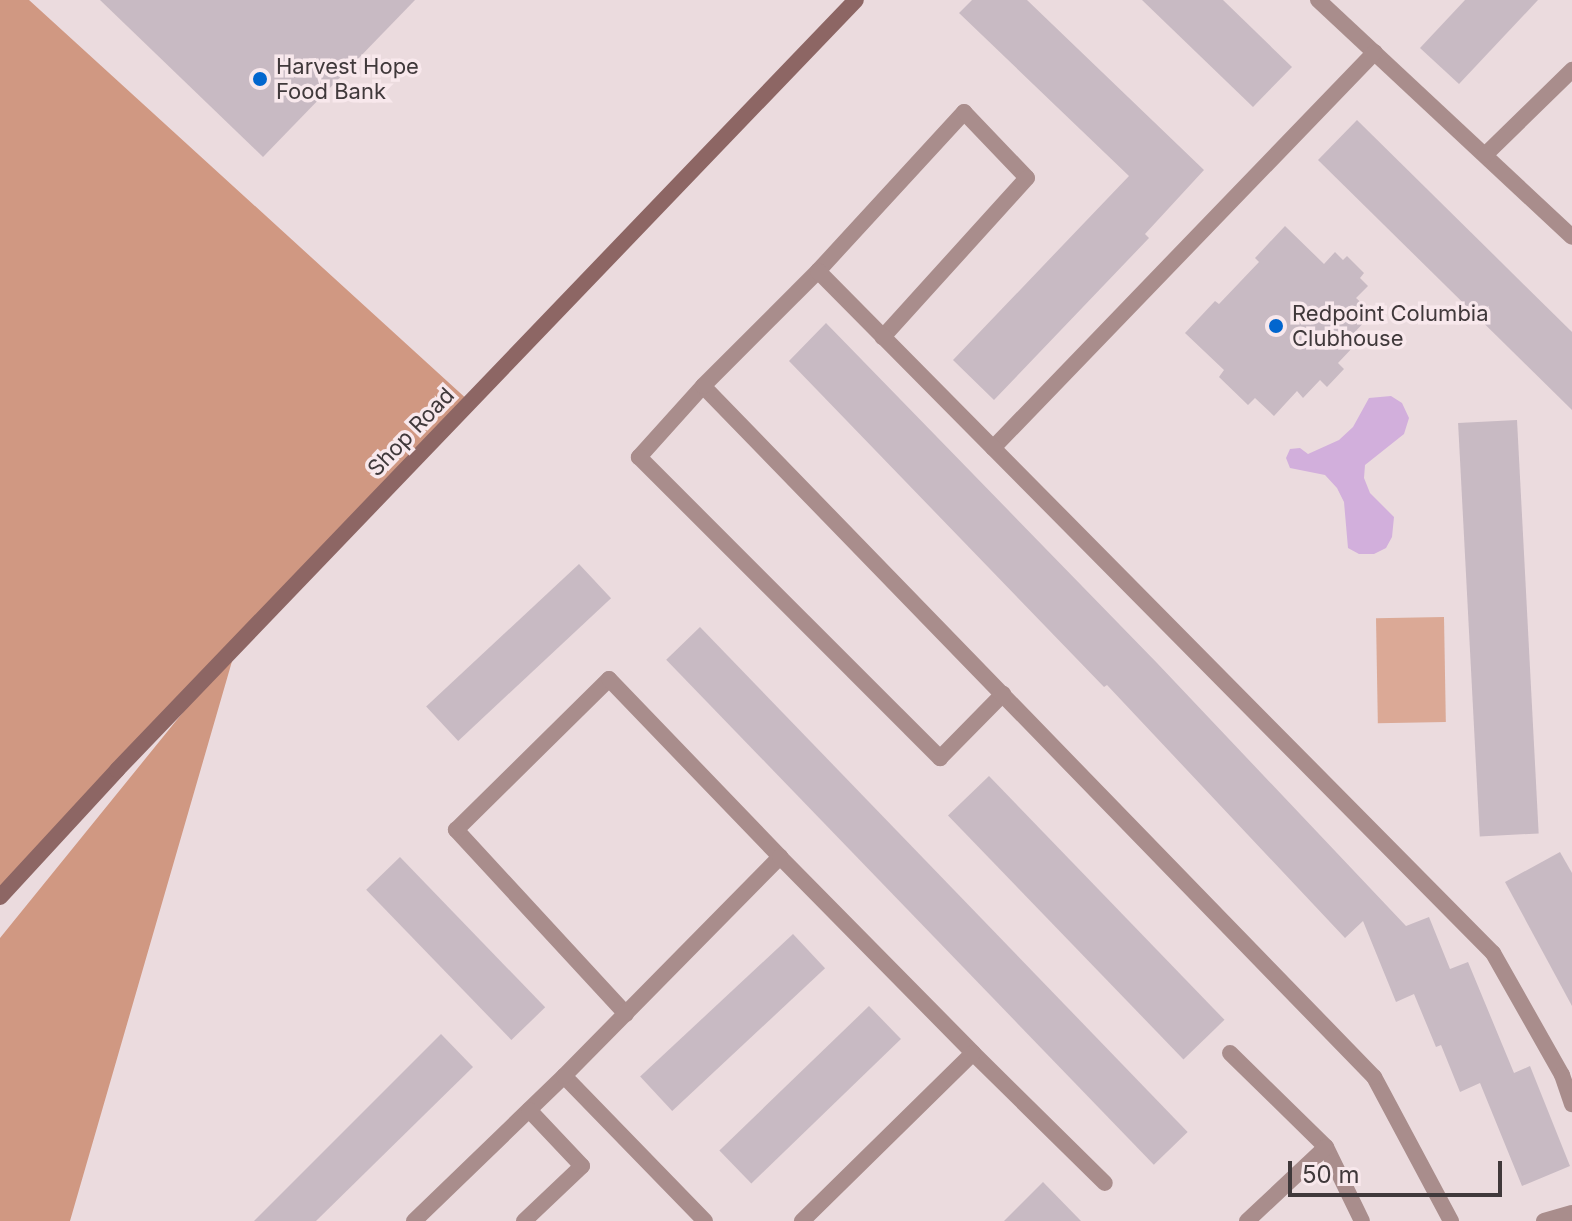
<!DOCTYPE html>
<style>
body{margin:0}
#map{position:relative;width:1572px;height:1221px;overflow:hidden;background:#ebdbde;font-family:Inter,sans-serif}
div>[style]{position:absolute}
.green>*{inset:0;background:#dba996;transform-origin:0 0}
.forest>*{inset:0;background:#d09882}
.water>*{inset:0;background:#d2afdc}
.building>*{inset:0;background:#c8bac3;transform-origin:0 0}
.street>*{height:16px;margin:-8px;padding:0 8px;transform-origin:8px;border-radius:8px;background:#a98d8c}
.secondary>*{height:16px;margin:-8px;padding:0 8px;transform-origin:8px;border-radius:8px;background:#8d6664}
.dots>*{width:22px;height:22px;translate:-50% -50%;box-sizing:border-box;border:4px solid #f8e8ec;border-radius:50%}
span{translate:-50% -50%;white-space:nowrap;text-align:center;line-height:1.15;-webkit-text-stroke:7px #f8e8ec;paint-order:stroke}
.poi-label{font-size:22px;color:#40393b}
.left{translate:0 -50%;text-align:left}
.street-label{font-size:22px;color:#40393b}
.scale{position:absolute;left:1288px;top:1161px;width:214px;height:36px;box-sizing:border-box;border:4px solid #40393b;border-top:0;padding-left:10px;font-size:24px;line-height:28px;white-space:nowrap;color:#40393b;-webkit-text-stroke:6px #f8e8ec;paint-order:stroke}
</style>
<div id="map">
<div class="green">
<i style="left:1444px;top:617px;width:105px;height:68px;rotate:89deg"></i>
</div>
<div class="forest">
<i style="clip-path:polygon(0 0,29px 0,470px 402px,237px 644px,70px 1221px,0 1221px,0 938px,227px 658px,0 900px)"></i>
</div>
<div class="water">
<i style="clip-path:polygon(1391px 396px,1402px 403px,1409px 418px,1404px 434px,1365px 465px,1364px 478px,1370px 493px,1394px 517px,1392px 537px,1386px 548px,1374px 554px,1359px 554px,1348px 548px,1344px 502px,1337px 488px,1325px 475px,1290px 468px,1286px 458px,1290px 449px,1300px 448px,1308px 454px,1339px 440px,1353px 427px,1369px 398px)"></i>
</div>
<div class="building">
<i style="clip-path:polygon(100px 0,415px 0,263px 157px)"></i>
<i style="clip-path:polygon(972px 0,1027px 0,1204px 170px,1145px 234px,1149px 238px,994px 400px,953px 360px,1129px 176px,959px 13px)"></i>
<i style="clip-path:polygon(1142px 0,1223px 0,1292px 67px,1253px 107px)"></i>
<i style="clip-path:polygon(1465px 0,1538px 0,1459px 84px,1420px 48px)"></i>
<i style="clip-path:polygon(1357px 120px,1572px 332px,1572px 410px,1318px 160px)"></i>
<i style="clip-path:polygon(1285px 226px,1324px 264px,1335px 252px,1343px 260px,1347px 256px,1364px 273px,1360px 278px,1368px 286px,1356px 298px,1373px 313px,1348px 339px,1355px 345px,1338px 363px,1344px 369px,1327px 387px,1320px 380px,1303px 398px,1297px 391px,1274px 416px,1255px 398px,1248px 405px,1219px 377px,1224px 370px,1185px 333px,1215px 301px,1219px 304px,1259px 262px,1255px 258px)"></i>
<i style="clip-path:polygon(826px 323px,1157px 663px,1406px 926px,1429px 917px,1450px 969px,1468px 962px,1514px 1073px,1530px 1066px,1570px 1166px,1522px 1186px,1480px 1083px,1460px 1092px,1441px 1045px,1436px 1047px,1414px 994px,1396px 1002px,1363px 921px,1345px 938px,1107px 685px,1104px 687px,789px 361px)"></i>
<i style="left:1517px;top:420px;width:414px;height:59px;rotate:87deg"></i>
<i style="left:579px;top:564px;width:47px;height:209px;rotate:47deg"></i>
<i style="left:700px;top:627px;width:702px;height:47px;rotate:46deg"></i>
<i style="left:989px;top:776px;width:339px;height:57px;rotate:46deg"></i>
<i style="clip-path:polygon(1560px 852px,1572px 873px,1572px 1006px,1505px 882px)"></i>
<i style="left:400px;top:857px;width:209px;height:47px;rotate:46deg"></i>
<i style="left:793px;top:934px;width:47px;height:209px;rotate:47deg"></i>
<i style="left:869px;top:1006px;width:46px;height:208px;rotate:46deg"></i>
<i style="clip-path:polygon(441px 1034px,473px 1067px,316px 1221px,254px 1221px)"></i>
<i style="clip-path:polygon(1043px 1182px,1081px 1221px,1004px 1221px)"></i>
</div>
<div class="street">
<i style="left:1318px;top:0;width:347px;rotate:43deg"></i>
<i style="left:1485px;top:155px;width:122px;rotate:-44.3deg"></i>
<i style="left:818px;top:271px;width:216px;rotate:-47.4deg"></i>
<i style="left:964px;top:112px;width:91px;rotate:46.3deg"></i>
<i style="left:1027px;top:178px;width:215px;rotate:132.2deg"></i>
<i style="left:703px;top:386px;width:96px;rotate:132deg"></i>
<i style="left:639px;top:457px;width:426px;rotate:45deg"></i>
<i style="left:940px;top:758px;width:90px;rotate:-45.5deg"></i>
<i style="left:993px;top:448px;width:550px;rotate:-46.03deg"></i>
<i style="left:626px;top:1014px;width:251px;rotate:-132.7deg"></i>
<i style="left:456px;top:830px;width:215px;rotate:-44.6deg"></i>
<i style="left:609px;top:679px;width:247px;rotate:46.1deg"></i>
<i style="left:973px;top:1053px;width:185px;rotate:44.6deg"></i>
<i style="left:1230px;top:1053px;width:134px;rotate:44.4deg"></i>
<i style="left:1326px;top:1147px;width:82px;rotate:64.1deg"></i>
<i style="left:414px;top:1221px;width:209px;rotate:-44deg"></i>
<i style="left:524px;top:1221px;width:80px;rotate:-43.5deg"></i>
<i style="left:582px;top:1166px;width:77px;rotate:-133.4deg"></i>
<i style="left:705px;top:1221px;width:202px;rotate:-134.2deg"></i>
<i style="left:564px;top:1076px;width:308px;rotate:-45.4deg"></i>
<i style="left:780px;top:857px;width:275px;rotate:45.4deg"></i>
<i style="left:973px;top:1053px;width:240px;rotate:135.5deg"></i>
<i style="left:1247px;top:1221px;width:108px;rotate:-43.1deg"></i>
<i style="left:1451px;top:1221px;width:163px;rotate:-118.1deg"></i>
<i style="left:1374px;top:1077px;width:963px;rotate:-134.16deg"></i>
<i style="left:703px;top:386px;width:163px;rotate:-45deg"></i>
<i style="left:818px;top:271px;width:960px;rotate:45.3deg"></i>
<i style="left:1493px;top:953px;width:140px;rotate:60.5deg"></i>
<i style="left:1562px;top:1075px;width:31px;rotate:71deg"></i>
<i style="left:1544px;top:1221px;width:29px;rotate:-16deg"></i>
</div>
<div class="secondary">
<i style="left:0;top:897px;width:173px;rotate:-47.3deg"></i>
<i style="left:117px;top:770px;width:1067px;rotate:-46.18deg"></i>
</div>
<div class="dots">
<i style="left:260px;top:79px;background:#0266ce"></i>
<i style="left:1276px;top:326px;background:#0266ce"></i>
</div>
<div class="poi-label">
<span class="left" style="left:276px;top:79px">Harvest Hope<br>Food Bank</span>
<span class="left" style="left:1292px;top:326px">Redpoint Columbia<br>Clubhouse</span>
</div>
<div class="street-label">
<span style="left:411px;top:432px;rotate:-46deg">Shop Road</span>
</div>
<div class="scale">50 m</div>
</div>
